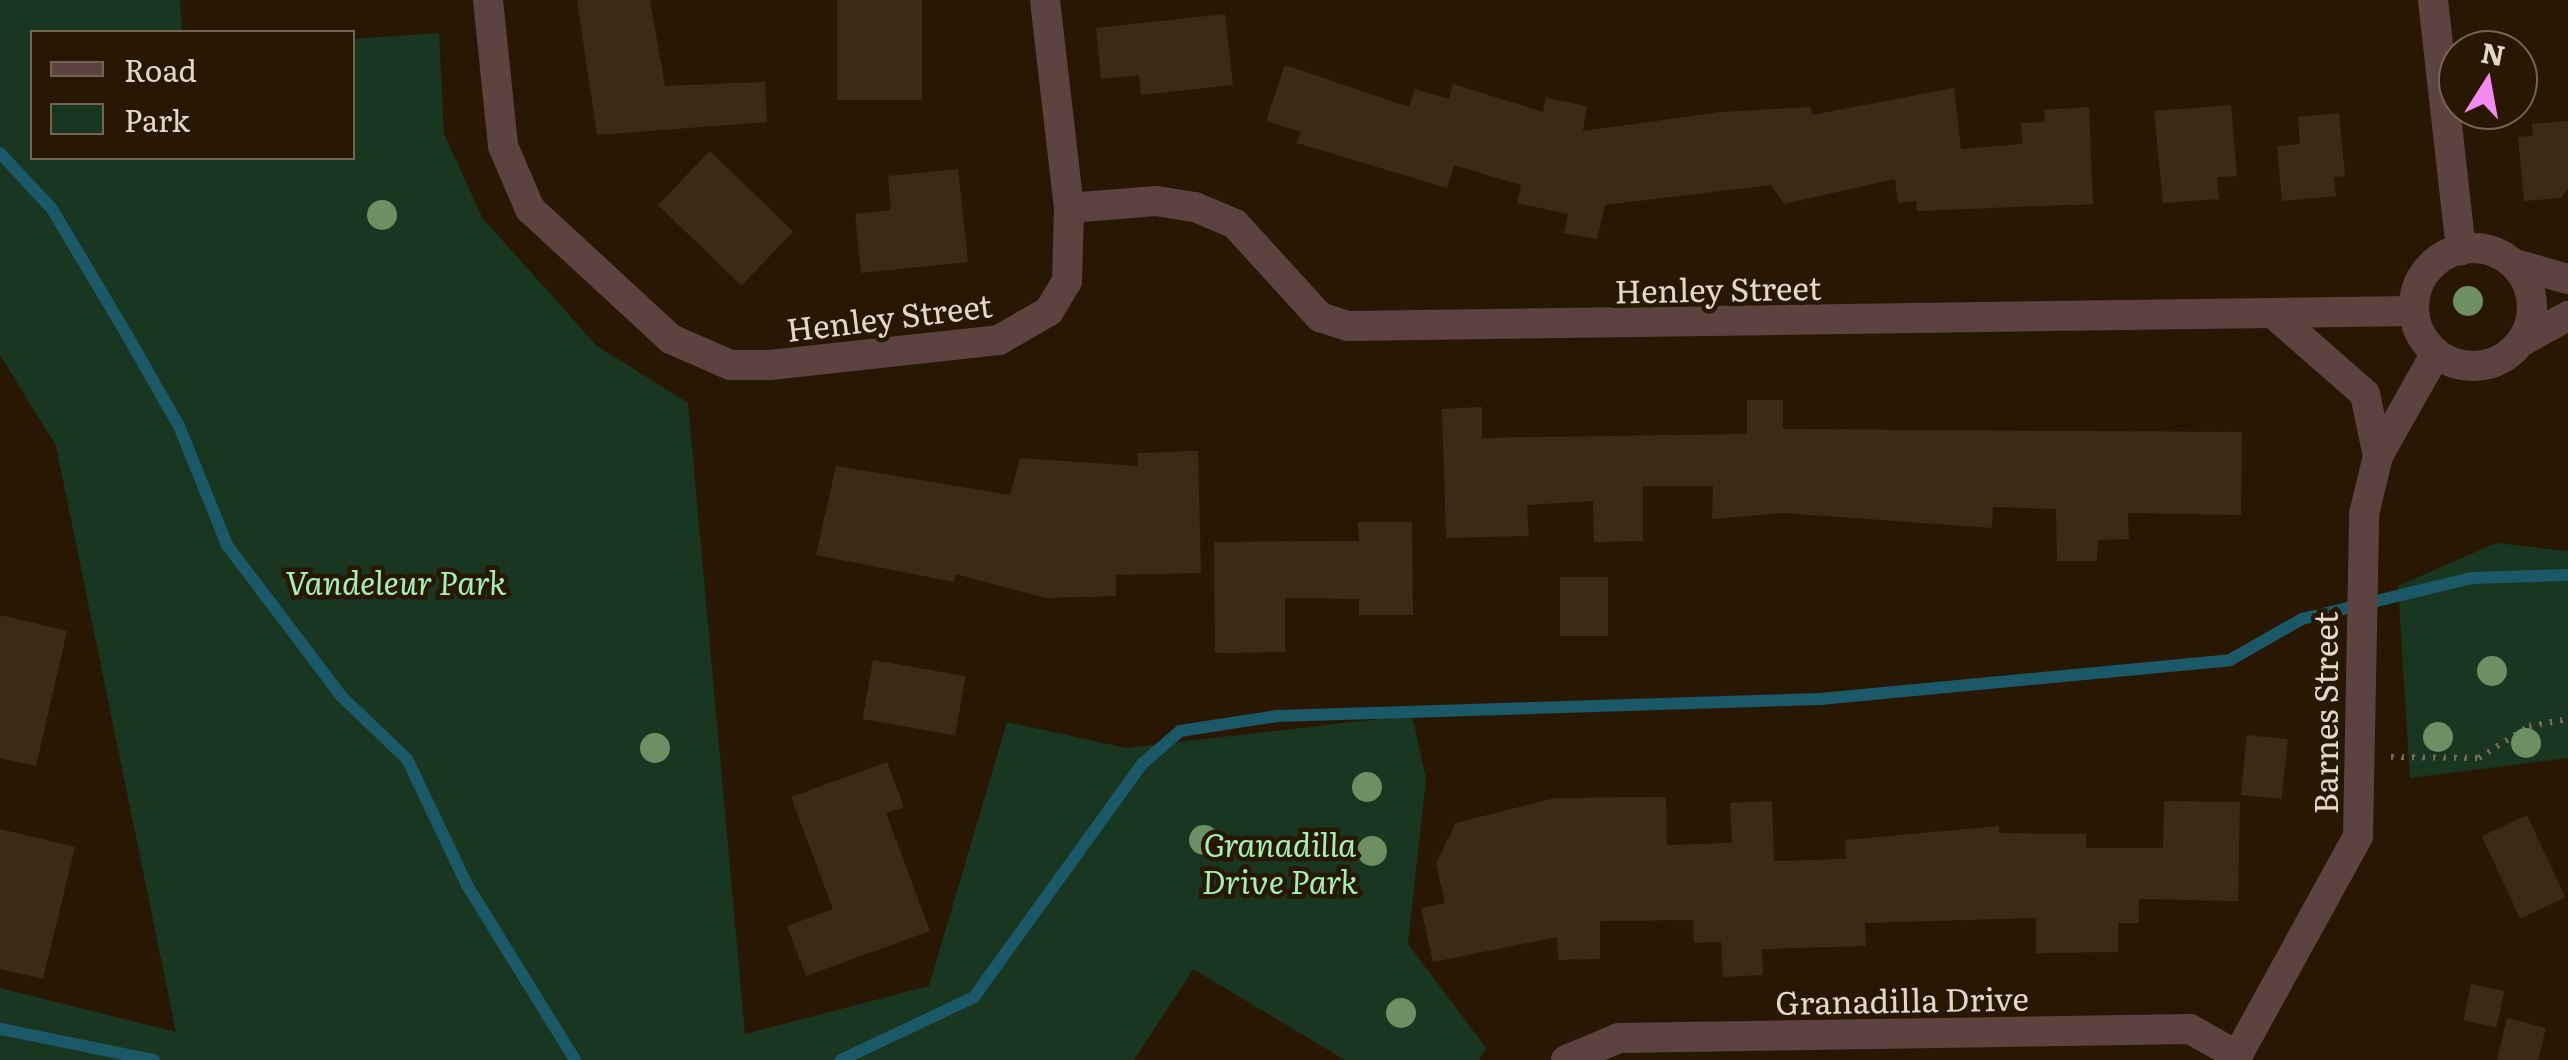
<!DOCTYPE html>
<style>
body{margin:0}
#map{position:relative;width:2568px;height:1060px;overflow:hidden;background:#281803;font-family:Literata,serif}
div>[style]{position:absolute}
.green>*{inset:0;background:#193620}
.stream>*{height:12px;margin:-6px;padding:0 6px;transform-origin:6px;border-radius:6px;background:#1b5968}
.building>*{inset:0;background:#3c2a15;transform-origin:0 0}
.path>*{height:6px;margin-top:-3px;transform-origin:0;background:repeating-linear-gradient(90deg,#776957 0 2.5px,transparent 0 10.5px)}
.minor>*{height:30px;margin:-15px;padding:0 15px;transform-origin:15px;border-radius:15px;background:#5d4340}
.minor>.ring{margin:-15px;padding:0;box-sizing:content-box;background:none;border:30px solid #5d4340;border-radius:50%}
.trees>*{width:30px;height:30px;margin:-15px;border-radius:50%;background:#6c8f64}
span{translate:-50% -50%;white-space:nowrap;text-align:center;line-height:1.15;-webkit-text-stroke:9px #281803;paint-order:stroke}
.street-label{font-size:32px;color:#e3d7ca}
.park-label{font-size:32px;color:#a4f0b3;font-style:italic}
.legend{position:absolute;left:30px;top:30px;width:325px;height:130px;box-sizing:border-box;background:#281803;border:2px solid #736453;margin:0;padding:12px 18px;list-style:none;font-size:30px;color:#e3d7ca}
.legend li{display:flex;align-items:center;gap:20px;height:50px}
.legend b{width:50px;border:2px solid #736453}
.north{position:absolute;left:2438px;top:30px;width:100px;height:100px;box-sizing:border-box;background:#281803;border:2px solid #736453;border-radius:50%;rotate:11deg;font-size:28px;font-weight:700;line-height:40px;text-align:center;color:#e3d7ca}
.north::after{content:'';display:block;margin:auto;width:35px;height:45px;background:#f38af2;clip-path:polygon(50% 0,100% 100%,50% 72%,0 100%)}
</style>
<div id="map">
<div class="green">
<i style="clip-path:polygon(0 0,180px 0,182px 32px,32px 32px,32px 158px,352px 158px,353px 39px,439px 33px,444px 134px,483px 219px,597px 346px,688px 403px,745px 1034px,929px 986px,1007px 722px,1126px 748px,1412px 715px,1426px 779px,1408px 944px,1486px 1048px,1479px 1060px,1345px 1060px,1193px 969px,1134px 1060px,0 1060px,0 988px,176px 1032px,56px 446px,0 355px)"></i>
<i style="clip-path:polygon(2496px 543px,2568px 551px,2568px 758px,2410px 778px,2398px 586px)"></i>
</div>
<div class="stream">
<i style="left:0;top:153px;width:76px;rotate:47.1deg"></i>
<i style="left:52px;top:209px;width:147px;rotate:59.2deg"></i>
<i style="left:127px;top:335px;width:105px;rotate:60.3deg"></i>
<i style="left:179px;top:426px;width:128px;rotate:68deg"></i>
<i style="left:227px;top:545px;width:189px;rotate:52.9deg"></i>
<i style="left:341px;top:696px;width:91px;rotate:43.7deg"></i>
<i style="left:407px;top:759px;width:140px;rotate:64.5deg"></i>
<i style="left:467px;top:885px;width:206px;rotate:58.3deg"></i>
<i style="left:0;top:1029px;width:157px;rotate:11.4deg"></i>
<i style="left:841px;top:1060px;width:147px;rotate:-25.3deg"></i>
<i style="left:974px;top:997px;width:289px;rotate:-54.2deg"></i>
<i style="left:1143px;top:763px;width:49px;rotate:-40.9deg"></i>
<i style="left:1180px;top:731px;width:98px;rotate:-8.8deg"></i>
<i style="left:1277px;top:716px;width:543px;rotate:-1.79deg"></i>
<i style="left:1820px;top:699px;width:412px;rotate:-5.4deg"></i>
<i style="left:2230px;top:660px;width:83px;rotate:-29.7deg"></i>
<i style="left:2302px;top:619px;width:175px;rotate:-13.6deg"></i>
<i style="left:2472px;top:578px;width:96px;rotate:-1.8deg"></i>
</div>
<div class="building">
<i style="clip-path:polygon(577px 0,650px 0,665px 86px,765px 82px,767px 122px,597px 135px)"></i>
<i style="left:837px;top:0;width:85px;height:100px"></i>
<i style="clip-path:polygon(1225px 14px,1233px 85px,1141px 95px,1139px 75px,1101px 79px,1096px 28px)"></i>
<i style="clip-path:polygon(1285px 65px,1409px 107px,1415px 89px,1449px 99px,1453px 84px,1543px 112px,1546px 98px,1587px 106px,1583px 131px,1720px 112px,1811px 107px,1812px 115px,1954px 88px,1961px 149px,2022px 144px,2021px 123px,2045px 122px,2044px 110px,2089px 107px,2093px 204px,1917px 211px,1916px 201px,1898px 203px,1895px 179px,1784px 204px,1771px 185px,1605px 205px,1597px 239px,1564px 233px,1568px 214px,1517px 203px,1521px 185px,1454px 165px,1447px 188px,1297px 143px,1301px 132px,1266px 121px)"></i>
<i style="clip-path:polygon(2231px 105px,2237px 176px,2217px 177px,2219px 199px,2163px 203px,2154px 111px)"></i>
<i style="clip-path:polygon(2339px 113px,2345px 176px,2334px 177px,2336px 196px,2282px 201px,2277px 146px,2300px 144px,2298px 117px)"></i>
<i style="clip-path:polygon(2568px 121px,2568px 188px,2561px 198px,2524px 201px,2518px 137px,2533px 136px,2532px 124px)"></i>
<i style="left:710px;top:151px;width:116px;height:75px;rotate:44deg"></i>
<i style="clip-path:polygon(958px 169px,968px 262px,861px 273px,855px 214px,891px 210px,888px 176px)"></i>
<i style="clip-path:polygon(1747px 400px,1783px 400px,1783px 429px,2242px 432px,2241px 515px,2128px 513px,2129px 539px,2098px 540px,2097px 561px,2057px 561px,2056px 509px,1993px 507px,1992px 528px,1783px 513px,1712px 519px,1713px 486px,1643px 486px,1643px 541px,1594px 542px,1593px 501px,1527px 505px,1529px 536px,1446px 538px,1442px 409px,1482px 407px,1482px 438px,1747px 434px)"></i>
<i style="clip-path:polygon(1198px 451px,1201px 573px,1116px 575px,1116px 596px,1045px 598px,956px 574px,954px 582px,816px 555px,836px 466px,1010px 495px,1020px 458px,1138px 466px,1138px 453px)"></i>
<i style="clip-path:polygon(1358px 522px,1412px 522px,1413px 615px,1359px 615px,1359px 599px,1285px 598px,1285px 652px,1215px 653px,1214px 542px,1359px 541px)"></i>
<i style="left:1560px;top:577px;width:48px;height:59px"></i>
<i style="clip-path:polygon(0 615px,67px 631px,36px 766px,0 758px)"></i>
<i style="left:873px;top:660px;width:94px;height:60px;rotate:10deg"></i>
<i style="left:2247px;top:735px;width:41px;height:60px;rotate:6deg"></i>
<i style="clip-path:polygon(887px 762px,904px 807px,886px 813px,930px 931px,806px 976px,787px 926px,833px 909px,791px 797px)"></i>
<i style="clip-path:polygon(1666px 797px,1667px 845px,1732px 843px,1730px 803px,1772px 801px,1774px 861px,1846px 859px,1845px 840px,1999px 826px,1999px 833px,2086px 834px,2086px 848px,2163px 848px,2164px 801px,2240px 802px,2238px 901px,2139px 899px,2139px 923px,2118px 923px,2118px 952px,2036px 953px,2036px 918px,1865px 923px,1866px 946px,1762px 949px,1763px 975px,1723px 977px,1721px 942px,1694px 943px,1693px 920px,1600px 921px,1600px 959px,1558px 960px,1557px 937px,1433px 962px,1421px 908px,1445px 903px,1436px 863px,1456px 823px,1555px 798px)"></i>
<i style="left:2527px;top:815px;width:91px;height:50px;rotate:65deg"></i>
<i style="clip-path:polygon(0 829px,75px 847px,43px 979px,0 969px)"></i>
<i style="left:2471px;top:984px;width:34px;height:37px;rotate:12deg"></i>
<i style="clip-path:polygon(2507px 1018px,2546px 1028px,2538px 1060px,2497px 1060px)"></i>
</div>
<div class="path">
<i style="left:2391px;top:757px;width:88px;rotate:0.7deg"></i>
<i style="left:2479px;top:758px;width:59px;rotate:-32.6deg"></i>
<i style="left:2529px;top:726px;width:40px;rotate:-10deg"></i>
</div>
<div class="minor">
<i style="left:488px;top:0;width:147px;rotate:84.1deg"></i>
<i style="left:503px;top:146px;width:69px;rotate:66.8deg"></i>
<i style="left:530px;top:209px;width:192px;rotate:42.7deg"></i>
<i style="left:671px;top:339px;width:64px;rotate:23.8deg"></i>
<i style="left:730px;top:365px;width:40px"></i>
<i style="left:770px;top:365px;width:230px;rotate:-6.2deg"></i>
<i style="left:999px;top:340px;width:58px;rotate:-30.1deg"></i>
<i style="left:1049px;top:311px;width:35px;rotate:-59deg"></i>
<i style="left:1067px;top:281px;width:73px;rotate:-88.4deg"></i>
<i style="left:1069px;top:208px;width:209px;rotate:-96.6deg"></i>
<i style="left:2433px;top:0;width:252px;rotate:83.6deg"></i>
<i style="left:1069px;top:208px;width:87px;rotate:-4.6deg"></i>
<i style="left:1156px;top:201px;width:39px;rotate:9deg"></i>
<i style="left:1195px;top:207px;width:43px;rotate:23deg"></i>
<i style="left:1235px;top:224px;width:126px;rotate:47.6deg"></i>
<i style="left:1320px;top:317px;width:29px;rotate:18deg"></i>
<i style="left:1348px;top:326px;width:1066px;rotate:-0.81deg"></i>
<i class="ring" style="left:2414px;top:248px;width:88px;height:88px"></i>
<i style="left:2515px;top:264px;width:55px;rotate:15.8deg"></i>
<i style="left:2276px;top:316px;width:118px;rotate:41.2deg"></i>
<i style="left:2365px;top:394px;width:63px;rotate:78.2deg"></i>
<i style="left:2521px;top:342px;width:54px;rotate:-29deg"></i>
<i style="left:1566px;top:1060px;width:57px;rotate:-22.5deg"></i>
<i style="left:1619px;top:1038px;width:571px;rotate:-0.9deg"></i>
<i style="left:2190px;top:1029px;width:55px;rotate:29.4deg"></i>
<i style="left:2235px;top:1060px;width:256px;rotate:-61.2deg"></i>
<i style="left:2358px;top:836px;width:322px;rotate:-88.9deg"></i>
<i style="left:2364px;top:514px;width:60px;rotate:-76.4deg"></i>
<i style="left:2378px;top:456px;width:118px;rotate:-60.6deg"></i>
</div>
<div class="trees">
<i style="left:382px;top:215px"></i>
<i style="left:2468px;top:301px"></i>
<i style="left:2492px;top:671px"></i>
<i style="left:2438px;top:737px"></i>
<i style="left:2526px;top:743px"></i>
<i style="left:655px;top:748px"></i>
<i style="left:1367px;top:787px"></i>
<i style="left:1204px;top:840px"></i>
<i style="left:1372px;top:851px"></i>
<i style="left:1401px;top:1013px"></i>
</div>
<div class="street-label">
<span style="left:1718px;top:288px;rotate:-1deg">Henley Street</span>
<span style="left:889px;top:316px;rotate:-7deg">Henley Street</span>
<span style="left:2324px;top:713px;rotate:-90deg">Barnes Street</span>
<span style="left:1902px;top:999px;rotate:-1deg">Granadilla Drive</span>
</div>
<div class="park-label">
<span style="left:396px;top:581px">Vandeleur Park</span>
<span style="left:1280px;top:862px">Granadilla<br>Drive Park</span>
</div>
<ul class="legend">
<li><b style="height:12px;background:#5d4340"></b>Road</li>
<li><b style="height:28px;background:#193620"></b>Park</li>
</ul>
<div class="north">N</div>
</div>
